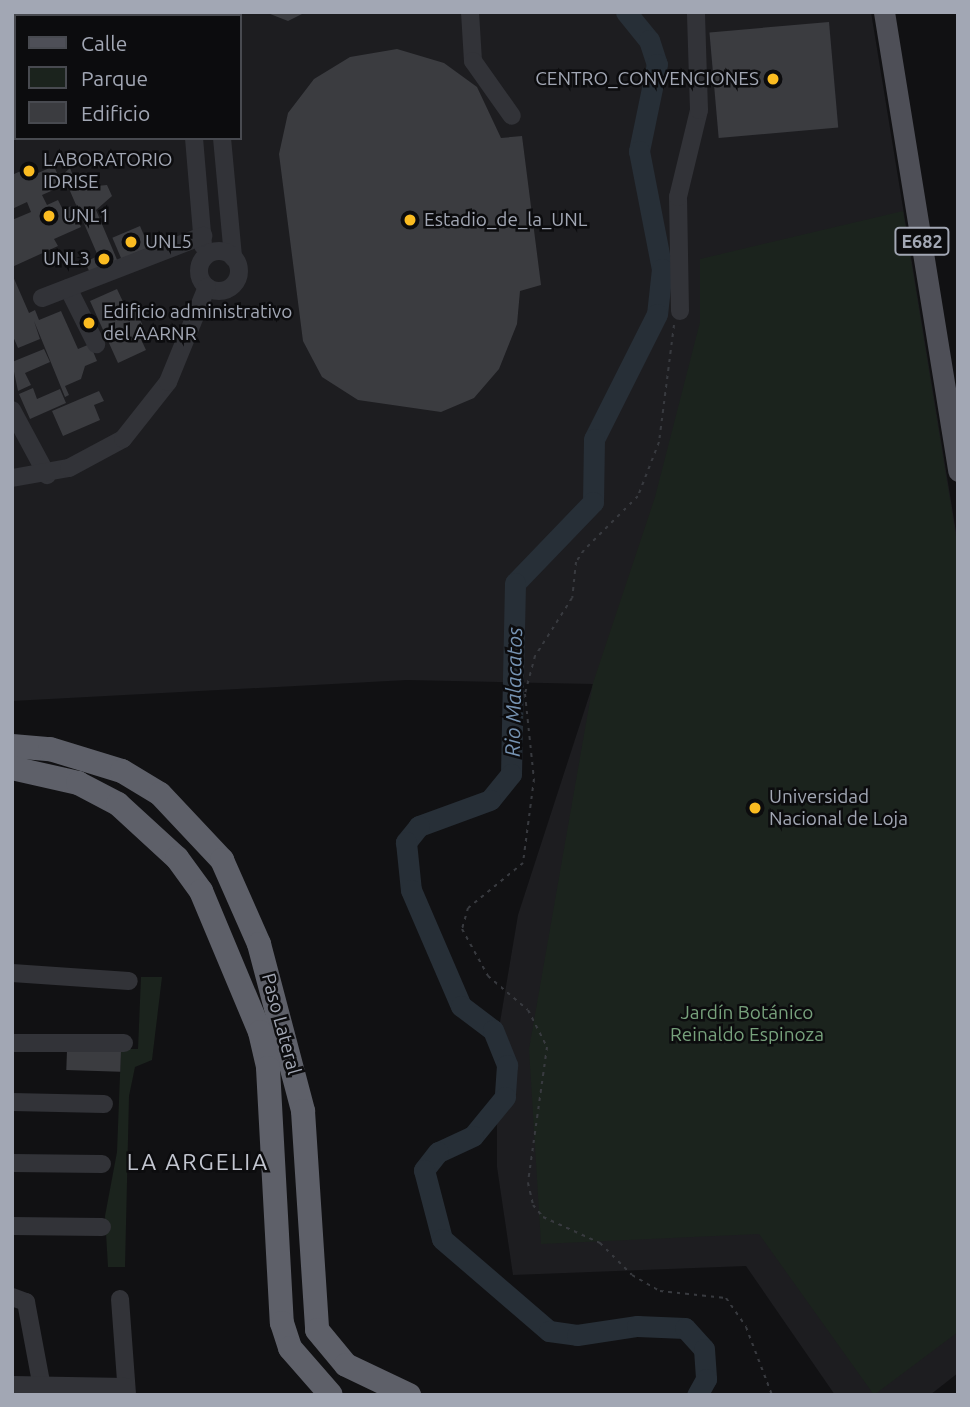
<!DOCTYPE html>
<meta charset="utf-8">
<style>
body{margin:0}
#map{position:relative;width:970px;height:1407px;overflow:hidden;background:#111113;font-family:Ubuntu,sans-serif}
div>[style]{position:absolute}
.built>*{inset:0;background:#1d1d20}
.green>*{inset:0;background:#1b231d}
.river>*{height:21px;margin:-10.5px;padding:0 10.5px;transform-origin:10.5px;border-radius:10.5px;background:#272f37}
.building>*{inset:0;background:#3b3c40;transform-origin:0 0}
.path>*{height:2px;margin-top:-1px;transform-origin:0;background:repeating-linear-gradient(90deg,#383a3f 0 3.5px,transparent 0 8.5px)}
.minor>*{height:18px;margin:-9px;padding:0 9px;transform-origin:9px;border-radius:9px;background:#323338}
.minor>.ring{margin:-9px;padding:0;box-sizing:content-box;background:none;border:18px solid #323338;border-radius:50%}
.major>*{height:21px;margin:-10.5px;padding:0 10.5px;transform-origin:10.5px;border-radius:10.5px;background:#4e4f57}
.highway>*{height:24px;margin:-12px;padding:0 12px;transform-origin:12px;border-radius:12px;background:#5e6069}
.dots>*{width:19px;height:19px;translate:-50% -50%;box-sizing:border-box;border:4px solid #0c0c0e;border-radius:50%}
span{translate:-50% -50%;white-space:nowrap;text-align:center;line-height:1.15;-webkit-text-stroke:5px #0c0c0e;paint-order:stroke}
.shield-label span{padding:2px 5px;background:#0c0c0e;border:2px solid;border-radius:5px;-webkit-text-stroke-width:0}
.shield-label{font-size:18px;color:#a2a7b4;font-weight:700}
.poi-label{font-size:19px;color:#a2a7b4}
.right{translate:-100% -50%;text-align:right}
.left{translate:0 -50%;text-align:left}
.park-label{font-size:19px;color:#77a17c}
.street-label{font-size:19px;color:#a2a7b4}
.water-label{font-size:21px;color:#7693b2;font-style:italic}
.quarter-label{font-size:23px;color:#c3c6d0;letter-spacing:2px}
.frame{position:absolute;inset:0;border:14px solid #a2a7b4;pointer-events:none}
.legend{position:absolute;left:14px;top:14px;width:228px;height:126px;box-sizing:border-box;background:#0c0c0e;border:2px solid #484a50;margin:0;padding:9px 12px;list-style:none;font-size:21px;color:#a2a7b4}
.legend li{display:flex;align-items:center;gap:14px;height:35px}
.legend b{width:35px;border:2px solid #484a50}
</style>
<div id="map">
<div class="built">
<i style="clip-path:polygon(evenodd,12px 12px,871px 12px,958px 544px,958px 1373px,930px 1395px,835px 1395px,746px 1266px,513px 1275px,497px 1167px,497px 1040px,518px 915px,593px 684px,407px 680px,12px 701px,12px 12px,16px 16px,240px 16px,240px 138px,16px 138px,16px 16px)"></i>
</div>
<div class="green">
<i style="clip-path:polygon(903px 211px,958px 549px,958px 1332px,874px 1395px,759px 1234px,541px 1244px,529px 1049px,593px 683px,655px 497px,700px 322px,700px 259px)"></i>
<i style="clip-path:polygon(141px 977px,162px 977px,152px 1060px,135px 1067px,129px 1096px,125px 1267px,108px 1267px,105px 1216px,117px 1152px,121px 1049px,138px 1049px)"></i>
</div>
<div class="river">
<i style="left:626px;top:12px;width:36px;rotate:51deg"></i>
<i style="left:649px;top:40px;width:25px;rotate:72deg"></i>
<i style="left:657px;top:64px;width:89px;rotate:101.7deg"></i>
<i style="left:639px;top:151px;width:120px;rotate:79deg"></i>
<i style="left:662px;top:269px;width:45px;rotate:96.3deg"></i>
<i style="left:657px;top:314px;width:140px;rotate:116.7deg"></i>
<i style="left:594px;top:439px;width:63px;rotate:90.9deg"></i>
<i style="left:593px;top:502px;width:112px;rotate:133.9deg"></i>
<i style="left:515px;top:583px;width:191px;rotate:91.2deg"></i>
<i style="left:511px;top:774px;width:33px;rotate:129deg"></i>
<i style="left:490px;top:800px;width:76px;rotate:159.9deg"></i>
<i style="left:419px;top:826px;width:21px;rotate:129deg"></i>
<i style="left:406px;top:842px;width:48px;rotate:84.1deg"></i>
<i style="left:411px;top:890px;width:126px;rotate:66.7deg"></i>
<i style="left:461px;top:1006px;width:40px;rotate:37deg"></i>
<i style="left:493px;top:1030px;width:38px;rotate:68deg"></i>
<i style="left:507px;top:1065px;width:32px;rotate:94deg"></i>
<i style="left:505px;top:1097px;width:50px;rotate:129.4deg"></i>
<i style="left:473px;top:1136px;width:38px;rotate:155deg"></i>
<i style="left:438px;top:1152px;width:23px;rotate:128deg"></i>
<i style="left:424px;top:1170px;width:71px;rotate:75.4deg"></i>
<i style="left:442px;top:1239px;width:141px;rotate:40.7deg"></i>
<i style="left:549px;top:1331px;width:28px;rotate:8deg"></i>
<i style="left:577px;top:1335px;width:61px;rotate:-8.5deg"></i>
<i style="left:637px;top:1326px;width:48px;rotate:2.4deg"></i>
<i style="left:685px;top:1328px;width:28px;rotate:48deg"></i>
<i style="left:704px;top:1349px;width:30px;rotate:86deg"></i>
<i style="left:706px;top:1379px;width:18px;rotate:119deg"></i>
</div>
<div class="building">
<i style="clip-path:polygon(265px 12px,306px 12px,288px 21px)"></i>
<i style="left:829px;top:22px;width:106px;height:120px;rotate:85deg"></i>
<i style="clip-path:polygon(397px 49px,444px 63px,477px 87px,501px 138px,522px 136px,541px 285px,520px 291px,517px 324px,499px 369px,474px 398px,441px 412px,358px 400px,322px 377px,303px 341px,279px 154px,288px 113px,314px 79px,350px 57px)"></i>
<i style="clip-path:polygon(54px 166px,59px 178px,70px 168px,73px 176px,80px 173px,86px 187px,107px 185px,112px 196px,96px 210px,118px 262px,90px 273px,85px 262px,98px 256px,67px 184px,42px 195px,47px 205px,58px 200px,63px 210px,71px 206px,81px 227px,54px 239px,58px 246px,12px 267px,12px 220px,31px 212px,27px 202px,12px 209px,12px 175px,25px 169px,29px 177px)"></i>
<i style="left:140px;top:226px;width:23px;height:30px;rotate:67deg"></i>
<i style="clip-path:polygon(12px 274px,29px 313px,35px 310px,39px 320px,61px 311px,78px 349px,90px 344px,97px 361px,85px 366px,81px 379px,65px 386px,69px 395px,65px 397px,34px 321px,40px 339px,18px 348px,12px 334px)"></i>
<i style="clip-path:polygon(117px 289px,125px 306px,132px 303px,145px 330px,138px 333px,146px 350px,118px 363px,90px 301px)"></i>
<i style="clip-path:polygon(44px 349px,50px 362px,25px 373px,31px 385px,18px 391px,12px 362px)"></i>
<i style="clip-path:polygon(33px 388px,37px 399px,60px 389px,66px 403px,30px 419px,19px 394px)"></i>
<i style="clip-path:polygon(99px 391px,104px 401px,94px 405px,100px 420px,63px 436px,52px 411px)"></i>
<i style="left:67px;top:1050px;width:54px;height:20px;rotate:2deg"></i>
</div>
<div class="path">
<i style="left:674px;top:325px;width:118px;rotate:97.3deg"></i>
<i style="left:659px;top:442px;width:58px;rotate:111.3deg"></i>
<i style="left:638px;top:496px;width:76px;rotate:135deg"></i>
<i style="left:584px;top:550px;width:14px;rotate:124deg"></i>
<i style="left:576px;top:562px;width:36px;rotate:96deg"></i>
<i style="left:572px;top:598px;width:69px;rotate:122.5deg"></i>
<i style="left:535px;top:656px;width:39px;rotate:105deg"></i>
<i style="left:525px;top:694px;width:85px;rotate:84deg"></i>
<i style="left:534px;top:779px;width:85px;rotate:97.5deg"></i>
<i style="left:523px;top:863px;width:71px;rotate:140.7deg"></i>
<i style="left:468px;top:908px;width:22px;rotate:106deg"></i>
<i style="left:462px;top:929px;width:54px;rotate:61deg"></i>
<i style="left:488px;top:976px;width:52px;rotate:40.4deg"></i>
<i style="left:528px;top:1010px;width:42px;rotate:62.8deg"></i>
<i style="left:547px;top:1047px;width:137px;rotate:98deg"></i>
<i style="left:528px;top:1183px;width:23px;rotate:77deg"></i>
<i style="left:533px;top:1205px;width:16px;rotate:50deg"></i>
<i style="left:543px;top:1217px;width:63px;rotate:24.5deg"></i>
<i style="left:600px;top:1243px;width:45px;rotate:45deg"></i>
<i style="left:632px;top:1275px;width:32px;rotate:30deg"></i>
<i style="left:660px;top:1291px;width:66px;rotate:6.1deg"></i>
<i style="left:726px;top:1298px;width:35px;rotate:55deg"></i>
<i style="left:746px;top:1327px;width:73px;rotate:69.1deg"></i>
</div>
<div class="minor">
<i style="left:181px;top:12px;width:4px;rotate:90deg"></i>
<i style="left:208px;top:12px;width:4px;rotate:90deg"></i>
<i style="left:470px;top:12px;width:49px;rotate:86.5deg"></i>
<i style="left:473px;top:61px;width:67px;rotate:54.7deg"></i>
<i style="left:12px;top:128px;width:4px"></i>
<i style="left:194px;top:138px;width:108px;rotate:85.2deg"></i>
<i style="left:222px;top:138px;width:120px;rotate:84.7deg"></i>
<i class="ring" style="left:199px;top:251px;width:22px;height:22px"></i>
<i style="left:68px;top:288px;width:63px;rotate:63.4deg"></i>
<i style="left:42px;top:298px;width:173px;rotate:-21.1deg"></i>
<i style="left:680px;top:311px;width:114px;rotate:-91deg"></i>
<i style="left:678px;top:197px;width:89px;rotate:-76.4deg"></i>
<i style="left:699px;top:110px;width:98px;rotate:-91.8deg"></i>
<i style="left:12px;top:410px;width:74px;rotate:61.7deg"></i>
<i style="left:12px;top:478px;width:58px;rotate:-10deg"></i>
<i style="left:69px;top:468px;width:61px;rotate:-28.2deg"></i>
<i style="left:123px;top:439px;width:73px;rotate:-51.7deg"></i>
<i style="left:168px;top:382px;width:103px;rotate:-67.7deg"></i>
<i style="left:12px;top:973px;width:117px;rotate:3.9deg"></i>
<i style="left:12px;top:1043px;width:112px"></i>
<i style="left:12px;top:1102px;width:92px;rotate:1.2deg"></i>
<i style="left:12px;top:1163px;width:90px;rotate:0.6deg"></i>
<i style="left:12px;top:1226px;width:90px;rotate:0.6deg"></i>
<i style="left:12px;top:1297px;width:15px;rotate:20deg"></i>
<i style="left:26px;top:1302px;width:93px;rotate:79.4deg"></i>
<i style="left:120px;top:1299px;width:96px;rotate:85.8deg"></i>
<i style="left:12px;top:1385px;width:114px;rotate:1deg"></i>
</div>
<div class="major">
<i style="left:884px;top:12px;width:465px;rotate:80.8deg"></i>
</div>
<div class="highway">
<i style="left:12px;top:746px;width:38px;rotate:5deg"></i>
<i style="left:50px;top:749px;width:75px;rotate:17deg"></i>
<i style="left:122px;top:771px;width:44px;rotate:31.2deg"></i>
<i style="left:160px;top:794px;width:91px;rotate:46.8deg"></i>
<i style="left:222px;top:860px;width:92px;rotate:66.2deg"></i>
<i style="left:259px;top:944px;width:173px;rotate:75.2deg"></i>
<i style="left:303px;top:1111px;width:219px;rotate:86.3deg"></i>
<i style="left:317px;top:1330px;width:45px;rotate:50.4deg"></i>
<i style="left:346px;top:1365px;width:70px;rotate:25.5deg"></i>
<i style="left:12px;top:768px;width:68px;rotate:12.8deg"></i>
<i style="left:78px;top:783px;width:45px;rotate:27.7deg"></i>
<i style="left:118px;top:804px;width:80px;rotate:42.5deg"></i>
<i style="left:177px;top:858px;width:41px;rotate:54deg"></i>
<i style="left:201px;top:891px;width:153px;rotate:67.3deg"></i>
<i style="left:260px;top:1032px;width:37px;rotate:77deg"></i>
<i style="left:268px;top:1068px;width:255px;rotate:86.9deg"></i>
<i style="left:282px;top:1323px;width:26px;rotate:72deg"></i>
<i style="left:290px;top:1348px;width:62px;rotate:48.9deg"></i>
</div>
<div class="dots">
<i style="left:773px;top:79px;background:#fbbc21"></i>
<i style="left:29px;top:171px;background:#fbbc21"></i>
<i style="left:49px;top:216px;background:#fbbc21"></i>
<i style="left:410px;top:220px;background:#fbbc21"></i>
<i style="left:131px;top:242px;background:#fbbc21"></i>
<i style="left:104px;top:259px;background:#fbbc21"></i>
<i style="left:89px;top:323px;background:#fbbc21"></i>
<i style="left:755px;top:808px;background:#fbbc21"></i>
</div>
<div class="shield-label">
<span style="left:922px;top:241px">E682</span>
</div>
<div class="poi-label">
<span class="right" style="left:759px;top:79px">CENTRO_CONVENCIONES</span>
<span class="left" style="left:43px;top:171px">LABORATORIO<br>IDRISE</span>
<span class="left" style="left:63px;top:216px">UNL1</span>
<span class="left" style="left:424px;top:220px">Estadio_de_la_UNL</span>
<span class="left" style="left:145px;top:242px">UNL5</span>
<span class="right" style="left:90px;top:259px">UNL3</span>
<span class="left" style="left:103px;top:323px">Edificio administrativo<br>del AARNR</span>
<span class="left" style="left:769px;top:808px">Universidad<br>Nacional de Loja</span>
</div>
<div class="park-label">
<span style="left:747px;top:1024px">Jardín Botánico<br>Reinaldo Espinoza</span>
</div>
<div class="street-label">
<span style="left:281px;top:1024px;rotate:75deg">Paso Lateral</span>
</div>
<div class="water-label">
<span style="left:513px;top:692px;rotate:-89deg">Rio Malacatos</span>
</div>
<div class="quarter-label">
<span style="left:198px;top:1162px">LA ARGELIA</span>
</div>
<div class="frame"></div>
<ul class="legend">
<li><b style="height:9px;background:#4e4f57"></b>Calle</li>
<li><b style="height:19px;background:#1b231d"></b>Parque</li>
<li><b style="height:19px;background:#3b3c40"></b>Edificio</li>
</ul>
</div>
